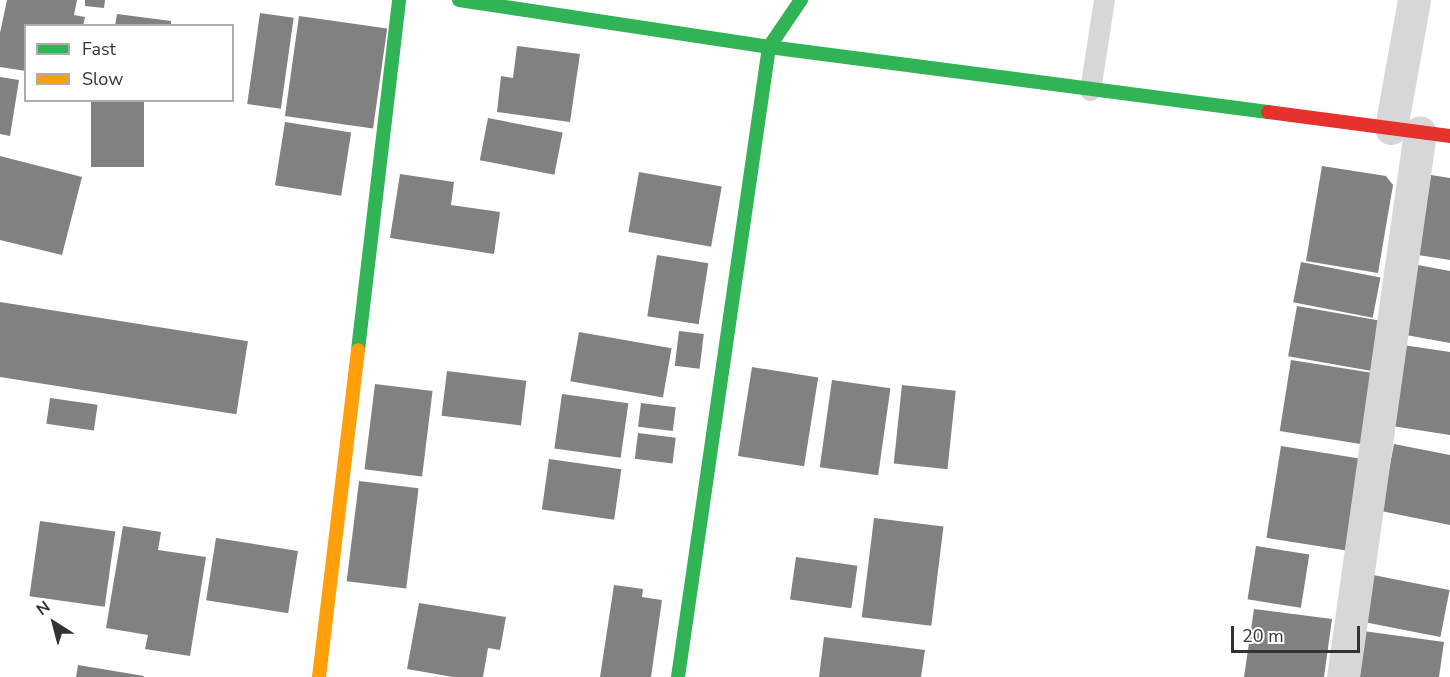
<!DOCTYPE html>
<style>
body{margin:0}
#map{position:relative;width:1450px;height:677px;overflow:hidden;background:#fff;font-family:"Nunito Sans",sans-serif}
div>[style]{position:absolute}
.building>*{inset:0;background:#818181;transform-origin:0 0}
.lane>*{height:21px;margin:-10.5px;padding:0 10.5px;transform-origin:10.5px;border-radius:10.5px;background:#d7d7d7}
.street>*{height:33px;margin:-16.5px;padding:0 16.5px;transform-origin:16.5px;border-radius:16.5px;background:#d7d7d7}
.fast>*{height:14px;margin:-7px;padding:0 7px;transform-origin:7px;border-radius:7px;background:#30b455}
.slow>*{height:14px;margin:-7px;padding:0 7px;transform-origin:7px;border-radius:7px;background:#ff9f0a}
.jam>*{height:14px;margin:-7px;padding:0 7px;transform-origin:7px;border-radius:7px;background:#e5322d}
span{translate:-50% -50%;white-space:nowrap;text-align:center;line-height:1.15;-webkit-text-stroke:6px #fff;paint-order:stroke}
.legend{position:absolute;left:24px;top:24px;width:210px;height:78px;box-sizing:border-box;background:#fff;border:2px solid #adadad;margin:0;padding:8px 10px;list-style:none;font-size:18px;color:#333}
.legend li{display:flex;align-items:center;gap:12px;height:30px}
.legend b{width:30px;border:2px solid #adadad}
.north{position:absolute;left:24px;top:593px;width:60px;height:60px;-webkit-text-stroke:4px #fff;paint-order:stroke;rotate:324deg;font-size:16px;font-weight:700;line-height:24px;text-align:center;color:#333}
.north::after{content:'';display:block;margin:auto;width:21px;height:27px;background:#333;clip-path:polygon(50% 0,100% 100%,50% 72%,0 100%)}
.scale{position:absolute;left:1231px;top:626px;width:129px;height:27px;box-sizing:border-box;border:3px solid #333;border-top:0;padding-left:8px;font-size:18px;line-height:21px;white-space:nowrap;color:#333;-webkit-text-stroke:4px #fff;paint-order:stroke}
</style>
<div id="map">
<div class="building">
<i style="clip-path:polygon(7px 0,77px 0,74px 15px,85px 17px,83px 26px,26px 26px,26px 71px,0 67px,0 33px)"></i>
<i style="clip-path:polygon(85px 0,105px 0,104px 8px,85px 6px)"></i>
<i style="left:260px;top:13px;width:34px;height:92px;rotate:8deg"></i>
<i style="clip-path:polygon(117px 14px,171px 21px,171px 26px,115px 26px)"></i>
<i style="left:299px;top:16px;width:89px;height:101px;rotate:8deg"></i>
<i style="clip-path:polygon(517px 46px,580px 54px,570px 122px,497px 112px,501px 76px,513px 78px)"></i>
<i style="clip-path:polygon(0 77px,19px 80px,10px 136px,0 134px)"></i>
<i style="left:91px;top:100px;width:53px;height:67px"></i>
<i style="left:488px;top:118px;width:76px;height:43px;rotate:11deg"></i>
<i style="left:285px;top:122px;width:67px;height:64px;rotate:9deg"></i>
<i style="clip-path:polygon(0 156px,82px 177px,62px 255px,0 240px)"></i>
<i style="clip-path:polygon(1322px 166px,1386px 176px,1393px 185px,1378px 273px,1306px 261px)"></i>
<i style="left:639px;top:172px;width:84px;height:61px;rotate:10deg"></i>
<i style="clip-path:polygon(400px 174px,454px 182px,451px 205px,500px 212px,494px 254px,390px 238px)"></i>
<i style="clip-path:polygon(1431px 175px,1450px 178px,1450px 260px,1418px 255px)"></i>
<i style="left:657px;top:255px;width:52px;height:62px;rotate:9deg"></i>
<i style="left:1301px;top:262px;width:81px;height:41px;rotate:11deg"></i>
<i style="clip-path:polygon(1418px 265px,1450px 271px,1450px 343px,1406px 335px)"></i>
<i style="left:0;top:302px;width:251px;height:74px;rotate:9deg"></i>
<i style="left:1297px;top:306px;width:92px;height:51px;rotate:10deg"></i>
<i style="left:679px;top:331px;width:25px;height:35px;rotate:7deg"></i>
<i style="left:579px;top:332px;width:94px;height:50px;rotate:10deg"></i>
<i style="clip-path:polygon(1403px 345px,1450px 352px,1450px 435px,1392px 426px)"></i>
<i style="left:1291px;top:360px;width:88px;height:72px;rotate:9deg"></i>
<i style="left:752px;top:367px;width:67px;height:90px;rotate:9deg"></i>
<i style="left:447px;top:371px;width:80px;height:45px;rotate:7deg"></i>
<i style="left:832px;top:380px;width:59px;height:88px;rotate:8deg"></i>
<i style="left:375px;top:384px;width:58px;height:86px;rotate:7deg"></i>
<i style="left:902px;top:385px;width:54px;height:79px;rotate:6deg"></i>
<i style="left:562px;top:394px;width:67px;height:55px;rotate:8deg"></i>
<i style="left:50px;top:398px;width:48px;height:26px;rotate:8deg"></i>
<i style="left:641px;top:403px;width:35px;height:24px;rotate:7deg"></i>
<i style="left:638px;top:433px;width:38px;height:26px;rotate:7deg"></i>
<i style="clip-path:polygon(1394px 444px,1450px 455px,1450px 525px,1381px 511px)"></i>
<i style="left:1281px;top:446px;width:81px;height:93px;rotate:9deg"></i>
<i style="left:549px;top:459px;width:73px;height:51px;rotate:8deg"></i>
<i style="left:359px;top:481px;width:60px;height:101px;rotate:7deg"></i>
<i style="left:874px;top:518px;width:70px;height:100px;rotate:7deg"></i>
<i style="left:40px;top:521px;width:76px;height:76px;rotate:8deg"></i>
<i style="clip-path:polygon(123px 526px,161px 532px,158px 550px,206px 557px,190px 656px,145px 649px,148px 635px,106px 628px)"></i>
<i style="left:216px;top:538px;width:83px;height:63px;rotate:9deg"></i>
<i style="left:1256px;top:546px;width:54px;height:54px;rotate:9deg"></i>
<i style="left:796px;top:557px;width:62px;height:43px;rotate:8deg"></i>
<i style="left:1373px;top:575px;width:78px;height:48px;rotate:11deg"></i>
<i style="clip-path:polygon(614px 585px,643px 589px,642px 597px,662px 600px,651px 677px,600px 677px)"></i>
<i style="clip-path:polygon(419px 603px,506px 617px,500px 650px,488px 648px,483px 677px,453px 677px,407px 669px)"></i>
<i style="clip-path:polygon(1254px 609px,1332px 619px,1324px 677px,1244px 677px)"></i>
<i style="clip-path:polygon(1363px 631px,1444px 642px,1439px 677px,1357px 677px)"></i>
<i style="clip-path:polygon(824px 637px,925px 650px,921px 677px,819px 677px)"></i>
<i style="clip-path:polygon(78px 665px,144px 676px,143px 677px,76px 677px)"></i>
</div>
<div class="lane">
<i style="left:1090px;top:90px;width:91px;rotate:-81.2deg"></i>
</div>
<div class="street">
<i style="left:1391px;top:128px;width:130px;rotate:-79.8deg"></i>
<i style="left:1343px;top:677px;width:550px;rotate:-81.96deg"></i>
</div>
<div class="fast">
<i style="left:459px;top:0;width:314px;rotate:8.6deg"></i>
<i style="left:769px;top:47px;width:503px;rotate:7.42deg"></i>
<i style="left:358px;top:350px;width:352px;rotate:-83.3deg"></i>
<i style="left:678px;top:677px;width:637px;rotate:-81.78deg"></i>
<i style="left:769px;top:47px;width:57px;rotate:-55.8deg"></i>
</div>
<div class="slow">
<i style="left:319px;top:677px;width:329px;rotate:-83.2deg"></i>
</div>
<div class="jam">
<i style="left:1268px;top:112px;width:184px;rotate:7.5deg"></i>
</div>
<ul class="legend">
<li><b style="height:8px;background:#30b455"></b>Fast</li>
<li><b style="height:8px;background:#ff9f0a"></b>Slow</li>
</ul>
<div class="north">N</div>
<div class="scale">20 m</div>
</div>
